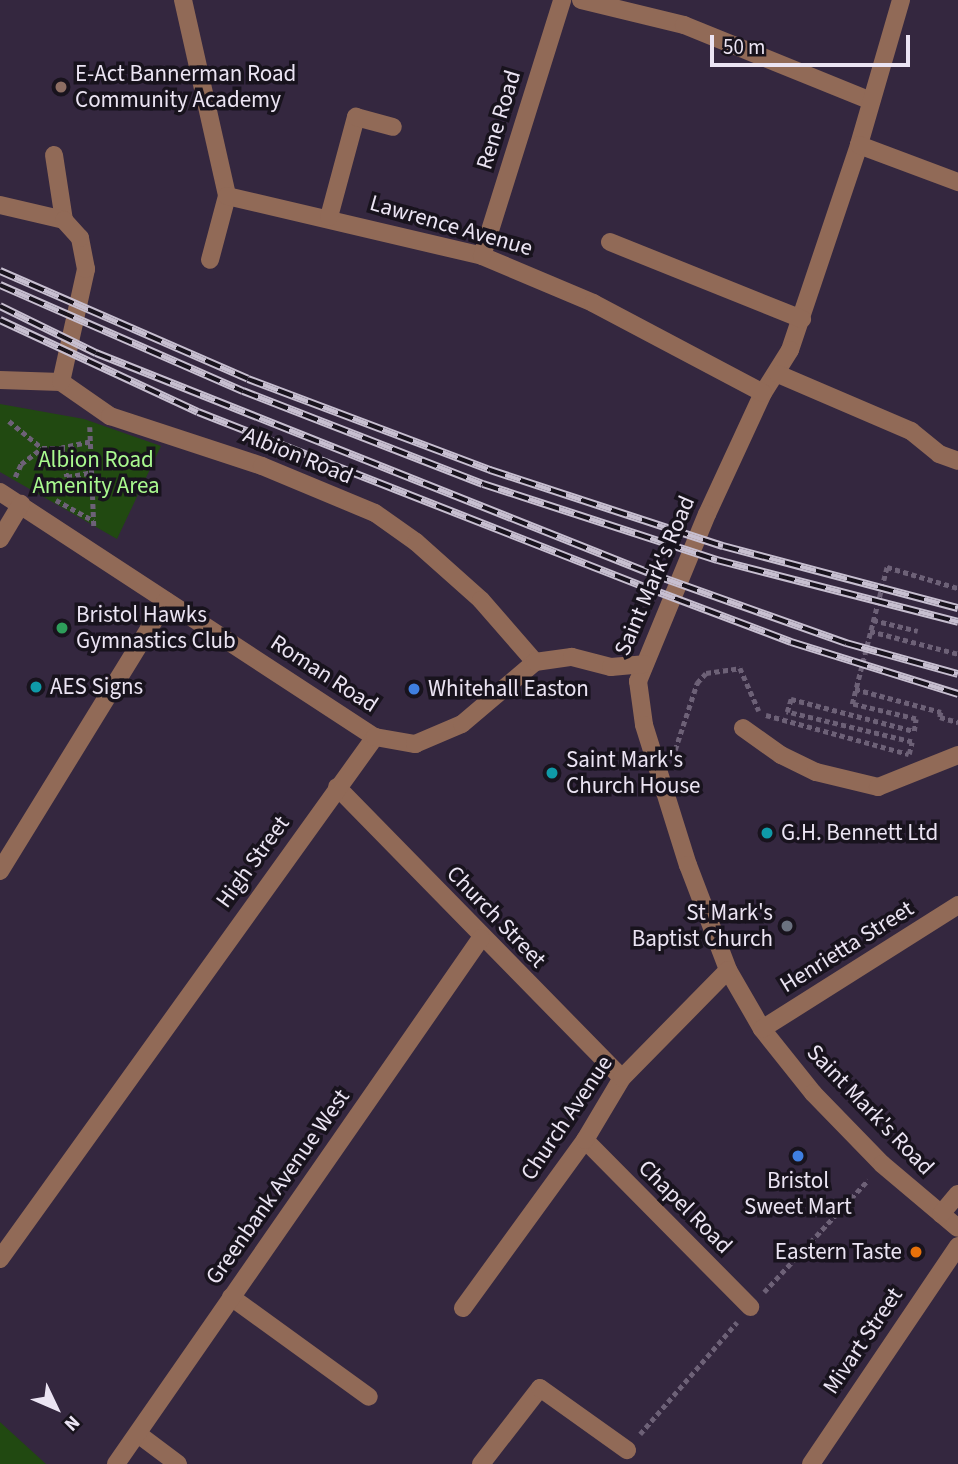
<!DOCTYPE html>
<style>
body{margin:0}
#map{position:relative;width:958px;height:1464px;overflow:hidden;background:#34273f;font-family:"Source Sans 3",sans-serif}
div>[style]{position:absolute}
.green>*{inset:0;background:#214911}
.path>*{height:4.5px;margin-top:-2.25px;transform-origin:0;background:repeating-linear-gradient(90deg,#6d6177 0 5px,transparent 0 8.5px)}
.minor>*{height:18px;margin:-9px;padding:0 9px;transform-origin:9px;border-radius:9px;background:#916a57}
.rail>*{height:8px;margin-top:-4px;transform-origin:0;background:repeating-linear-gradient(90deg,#18131d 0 16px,#c7bfd0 0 32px);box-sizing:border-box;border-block:2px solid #c7bfd0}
.dots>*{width:19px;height:19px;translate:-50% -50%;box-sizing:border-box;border:4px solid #18131d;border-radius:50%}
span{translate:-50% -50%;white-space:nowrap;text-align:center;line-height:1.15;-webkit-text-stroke:7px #18131d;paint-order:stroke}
.poi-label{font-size:23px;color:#ebe4f3}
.left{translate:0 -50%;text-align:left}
.right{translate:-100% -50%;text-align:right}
.street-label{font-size:23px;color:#ebe4f3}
.park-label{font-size:23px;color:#a9f98f}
.north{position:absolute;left:21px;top:1373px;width:70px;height:70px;-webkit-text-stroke:5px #18131d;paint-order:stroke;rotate:134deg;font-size:19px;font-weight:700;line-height:28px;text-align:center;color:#ebe4f3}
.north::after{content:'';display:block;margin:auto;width:24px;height:32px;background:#ebe4f3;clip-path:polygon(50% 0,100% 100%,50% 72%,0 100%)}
.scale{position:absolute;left:710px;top:35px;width:200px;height:32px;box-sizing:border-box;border:4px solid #ebe4f3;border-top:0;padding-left:9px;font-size:21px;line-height:24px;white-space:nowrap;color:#ebe4f3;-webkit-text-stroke:5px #18131d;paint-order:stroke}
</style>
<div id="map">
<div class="green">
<i style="clip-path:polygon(0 404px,84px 419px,161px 446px,117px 539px,0 472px)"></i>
<i style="clip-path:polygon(0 1422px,46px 1464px,0 1464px)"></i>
</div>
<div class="path">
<i style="left:9px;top:421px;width:43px;rotate:39.3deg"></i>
<i style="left:42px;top:448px;width:20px"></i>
<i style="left:90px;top:427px;width:100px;rotate:87.7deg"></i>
<i style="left:90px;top:442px;width:29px;rotate:168deg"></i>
<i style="left:62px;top:448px;width:29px;rotate:80deg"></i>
<i style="left:67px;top:477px;width:25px;rotate:-11deg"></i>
<i style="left:15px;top:477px;width:14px;rotate:-65deg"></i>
<i style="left:21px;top:464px;width:26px;rotate:-37deg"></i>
<i style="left:56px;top:500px;width:43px;rotate:28.9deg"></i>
<i style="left:873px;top:620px;width:46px;rotate:13.7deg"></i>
<i style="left:870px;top:631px;width:91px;rotate:14.6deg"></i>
<i style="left:855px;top:689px;width:89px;rotate:15deg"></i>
<i style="left:941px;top:712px;width:5px;rotate:101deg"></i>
<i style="left:940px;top:717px;width:19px;rotate:16deg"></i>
<i style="left:766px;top:715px;width:148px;rotate:15.3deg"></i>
<i style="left:909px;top:754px;width:12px;rotate:-76deg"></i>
<i style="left:912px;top:742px;width:129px;rotate:-166.5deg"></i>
<i style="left:787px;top:712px;width:14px;rotate:-73deg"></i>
<i style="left:791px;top:699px;width:127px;rotate:14.6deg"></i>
<i style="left:914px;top:731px;width:12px;rotate:-81deg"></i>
<i style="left:916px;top:719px;width:66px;rotate:-166.8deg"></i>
<i style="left:852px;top:704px;width:141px;rotate:-75.7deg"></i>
<i style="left:887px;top:567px;width:74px;rotate:16.5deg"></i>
<i style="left:675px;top:750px;width:71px;rotate:-71.8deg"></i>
<i style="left:697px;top:683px;width:13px;rotate:-48deg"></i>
<i style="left:706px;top:673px;width:34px;rotate:-8deg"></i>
<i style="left:740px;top:668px;width:47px;rotate:66.2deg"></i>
<i style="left:764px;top:1292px;width:153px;rotate:-47.1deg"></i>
<i style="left:640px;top:1434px;width:148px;rotate:-49.1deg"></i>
</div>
<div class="minor">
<i style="left:183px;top:0;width:201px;rotate:77.3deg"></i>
<i style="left:227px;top:196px;width:66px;rotate:104.9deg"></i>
<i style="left:581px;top:0;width:106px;rotate:13.6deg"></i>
<i style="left:684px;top:25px;width:202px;rotate:22.1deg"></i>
<i style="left:901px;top:0;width:151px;rotate:106.2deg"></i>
<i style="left:859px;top:145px;width:216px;rotate:108.6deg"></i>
<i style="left:790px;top:350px;width:51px;rotate:122.1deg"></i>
<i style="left:763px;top:393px;width:133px;rotate:114.8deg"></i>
<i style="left:707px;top:514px;width:181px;rotate:112.4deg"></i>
<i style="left:638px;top:681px;width:44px;rotate:82.2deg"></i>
<i style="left:644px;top:725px;width:147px;rotate:72.6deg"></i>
<i style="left:688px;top:865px;width:112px;rotate:69.1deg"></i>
<i style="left:728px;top:970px;width:68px;rotate:60deg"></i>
<i style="left:762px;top:1029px;width:82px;rotate:51.4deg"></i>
<i style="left:813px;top:1093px;width:99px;rotate:45.8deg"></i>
<i style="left:882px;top:1164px;width:99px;rotate:40.1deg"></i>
<i style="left:859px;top:145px;width:106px;rotate:20.5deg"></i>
<i style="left:54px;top:155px;width:66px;rotate:81.3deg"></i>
<i style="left:227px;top:196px;width:262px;rotate:13.2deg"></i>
<i style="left:482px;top:256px;width:121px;rotate:22.9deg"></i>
<i style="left:593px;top:303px;width:192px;rotate:27.9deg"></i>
<i style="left:0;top:205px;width:66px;rotate:13.2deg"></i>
<i style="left:329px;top:217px;width:104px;rotate:-74.9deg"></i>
<i style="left:356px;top:117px;width:38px;rotate:15deg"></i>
<i style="left:610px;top:242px;width:207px;rotate:21.9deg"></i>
<i style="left:482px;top:256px;width:268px;rotate:-72.6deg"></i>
<i style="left:778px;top:374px;width:145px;rotate:23.2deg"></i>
<i style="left:911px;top:431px;width:36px;rotate:39deg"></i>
<i style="left:939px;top:454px;width:20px;rotate:20deg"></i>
<i style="left:0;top:380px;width:61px;rotate:1.9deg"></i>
<i style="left:61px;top:382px;width:60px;rotate:34.8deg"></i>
<i style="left:110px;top:416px;width:160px;rotate:18.2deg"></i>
<i style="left:262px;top:466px;width:122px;rotate:22.6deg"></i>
<i style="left:375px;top:513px;width:50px;rotate:35.3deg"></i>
<i style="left:416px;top:542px;width:87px;rotate:41.7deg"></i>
<i style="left:481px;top:600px;width:82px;rotate:48.9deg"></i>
<i style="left:61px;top:382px;width:116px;rotate:-77.5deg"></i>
<i style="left:86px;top:269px;width:32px;rotate:-101deg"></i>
<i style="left:80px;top:238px;width:24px;rotate:-132deg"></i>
<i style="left:0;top:492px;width:448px;rotate:33.2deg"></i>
<i style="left:0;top:539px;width:41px;rotate:-59deg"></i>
<i style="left:743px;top:728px;width:47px;rotate:35.4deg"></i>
<i style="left:781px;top:755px;width:39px;rotate:26deg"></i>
<i style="left:816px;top:772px;width:64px;rotate:13.6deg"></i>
<i style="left:878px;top:787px;width:86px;rotate:-21.8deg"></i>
<i style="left:337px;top:787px;width:407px;rotate:45.6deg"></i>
<i style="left:0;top:871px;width:317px;rotate:-58.4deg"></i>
<i style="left:762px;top:1029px;width:232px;rotate:-32.3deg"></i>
<i style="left:585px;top:1140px;width:235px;rotate:45.3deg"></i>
<i style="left:941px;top:1214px;width:26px;rotate:-50deg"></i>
<i style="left:0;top:1259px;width:643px;rotate:-54.31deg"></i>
<i style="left:375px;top:737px;width:41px;rotate:9.9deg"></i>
<i style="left:415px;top:744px;width:51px;rotate:-23.1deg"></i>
<i style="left:462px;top:724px;width:96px;rotate:-40.3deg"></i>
<i style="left:535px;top:662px;width:37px;rotate:-8deg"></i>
<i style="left:572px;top:657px;width:40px;rotate:14.4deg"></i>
<i style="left:611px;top:667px;width:33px;rotate:-5deg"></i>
<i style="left:231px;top:1297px;width:170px;rotate:35.9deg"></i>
<i style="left:463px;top:1308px;width:208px;rotate:-54deg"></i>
<i style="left:585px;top:1140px;width:72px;rotate:-59.2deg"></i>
<i style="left:622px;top:1078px;width:151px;rotate:-45.5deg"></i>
<i style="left:138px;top:1434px;width:50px;rotate:36.9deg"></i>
<i style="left:116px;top:1464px;width:640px;rotate:-55.24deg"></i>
<i style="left:481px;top:1464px;width:96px;rotate:-52.2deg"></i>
<i style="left:540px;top:1388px;width:107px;rotate:35.5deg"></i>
<i style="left:811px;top:1464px;width:263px;rotate:-56deg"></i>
</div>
<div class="rail">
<i style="left:0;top:271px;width:270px;rotate:23.5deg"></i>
<i style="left:248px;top:379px;width:259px;rotate:20.6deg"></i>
<i style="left:490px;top:470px;width:245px;rotate:18.1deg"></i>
<i style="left:723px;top:546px;width:243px;rotate:14.8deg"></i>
<i style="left:0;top:285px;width:265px;rotate:23.6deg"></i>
<i style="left:243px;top:391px;width:257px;rotate:21.2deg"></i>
<i style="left:483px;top:484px;width:246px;rotate:18deg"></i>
<i style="left:717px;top:560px;width:249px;rotate:14.4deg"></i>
<i style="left:0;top:306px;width:107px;rotate:26.1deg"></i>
<i style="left:96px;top:353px;width:598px;rotate:21.68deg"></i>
<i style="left:652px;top:574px;width:206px;rotate:19.6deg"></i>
<i style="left:846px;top:643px;width:116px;rotate:15.5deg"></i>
<i style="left:0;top:320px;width:218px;rotate:24.9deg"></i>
<i style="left:198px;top:412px;width:480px;rotate:21.4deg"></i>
<i style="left:645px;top:587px;width:156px;rotate:20.6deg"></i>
<i style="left:791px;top:642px;width:175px;rotate:17.3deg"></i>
</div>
<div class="dots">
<i style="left:61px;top:87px;background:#8d6e63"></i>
<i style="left:62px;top:628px;background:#2e9e5b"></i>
<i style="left:36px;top:687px;background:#0f9aa8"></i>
<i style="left:414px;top:689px;background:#3f7fe0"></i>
<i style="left:552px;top:773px;background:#0f9aa8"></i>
<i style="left:767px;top:833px;background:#0f9aa8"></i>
<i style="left:787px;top:926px;background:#6b7280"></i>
<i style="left:798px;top:1156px;background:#3f7fe0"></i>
<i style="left:916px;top:1252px;background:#e8710a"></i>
</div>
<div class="poi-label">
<span class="left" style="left:75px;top:87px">E-Act Bannerman Road<br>Community Academy</span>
<span class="left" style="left:76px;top:628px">Bristol Hawks<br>Gymnastics Club</span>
<span class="left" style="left:50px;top:687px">AES Signs</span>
<span class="left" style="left:428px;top:689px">Whitehall Easton</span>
<span class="left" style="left:566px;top:773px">Saint Mark's<br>Church House</span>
<span class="left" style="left:781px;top:833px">G.H. Bennett Ltd</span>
<span class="right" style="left:773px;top:926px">St Mark's<br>Baptist Church</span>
<span style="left:798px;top:1194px">Bristol<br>Sweet Mart</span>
<span class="right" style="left:902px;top:1252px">Eastern Taste</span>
</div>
<div class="street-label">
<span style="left:499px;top:120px;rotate:-73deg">Rene Road</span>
<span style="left:451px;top:226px;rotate:16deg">Lawrence Avenue</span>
<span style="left:298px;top:456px;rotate:22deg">Albion Road</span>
<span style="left:655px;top:576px;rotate:-67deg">Saint Mark's Road</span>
<span style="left:324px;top:674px;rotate:33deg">Roman Road</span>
<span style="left:253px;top:862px;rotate:-54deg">High Street</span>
<span style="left:496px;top:917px;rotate:46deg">Church Street</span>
<span style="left:847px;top:947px;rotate:-32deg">Henrietta Street</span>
<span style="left:870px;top:1110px;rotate:46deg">Saint Mark's Road</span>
<span style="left:567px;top:1118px;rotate:-56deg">Church Avenue</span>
<span style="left:278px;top:1187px;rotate:-55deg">Greenbank Avenue West</span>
<span style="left:685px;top:1207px;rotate:45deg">Chapel Road</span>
<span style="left:863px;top:1341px;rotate:-56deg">Mivart Street</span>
</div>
<div class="park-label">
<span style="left:96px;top:473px">Albion Road<br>Amenity Area</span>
</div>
<div class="north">N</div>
<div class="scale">50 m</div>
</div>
